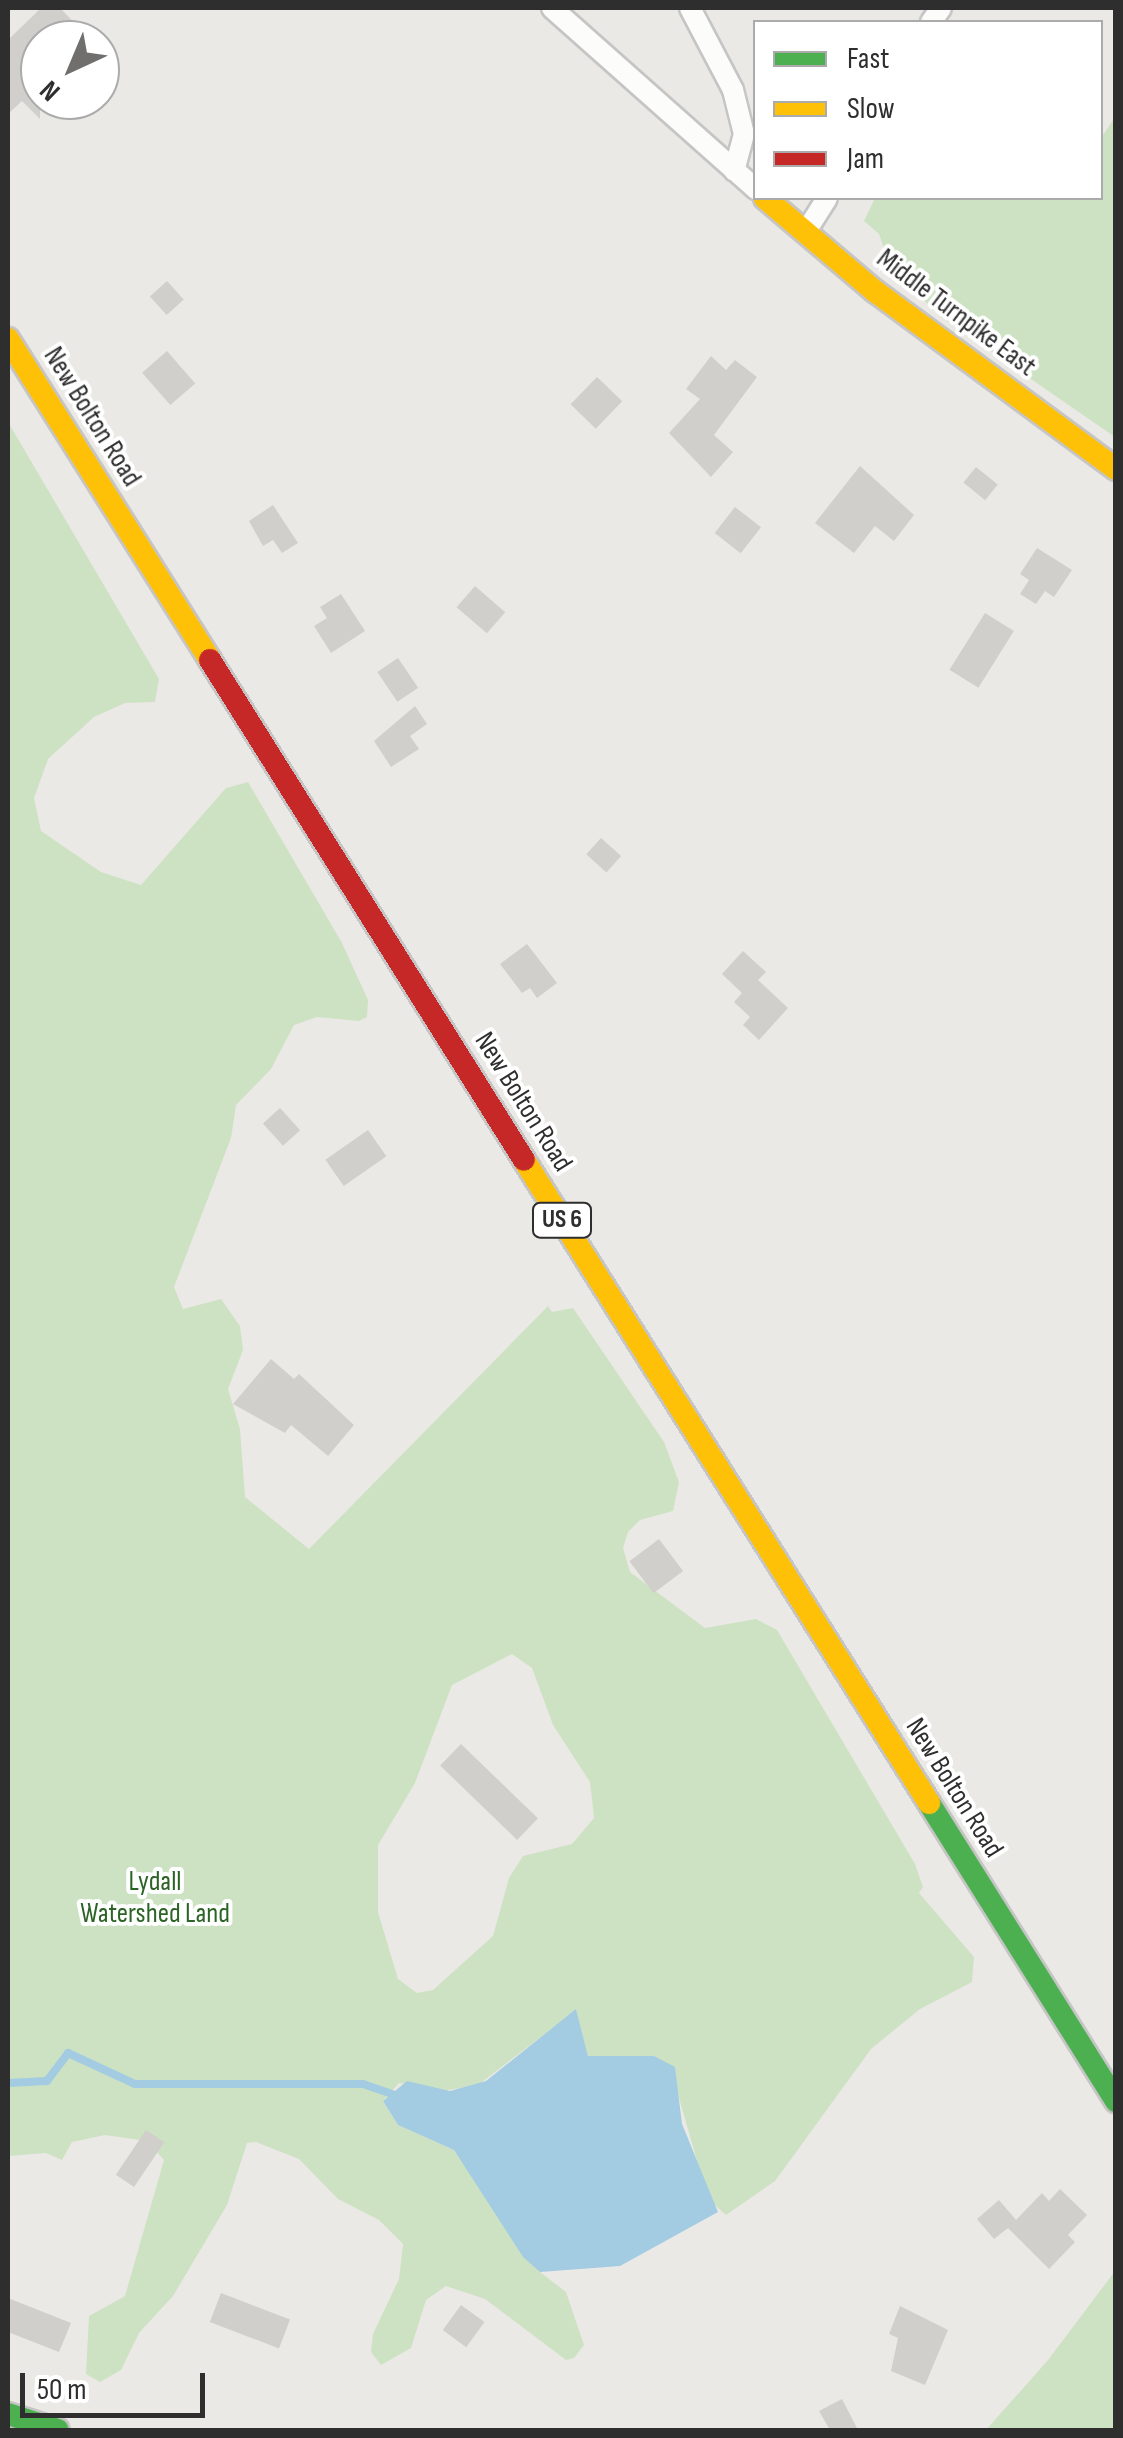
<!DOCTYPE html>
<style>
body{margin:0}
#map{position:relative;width:1123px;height:2438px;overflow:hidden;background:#ebe9e5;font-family:"Sofia Sans Condensed",sans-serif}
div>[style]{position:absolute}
.green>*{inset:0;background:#cde2c3}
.water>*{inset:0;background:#a3cce2}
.stream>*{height:8px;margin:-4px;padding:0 4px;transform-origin:4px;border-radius:4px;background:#a3cce2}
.building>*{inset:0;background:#d0cfcc;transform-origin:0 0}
.roads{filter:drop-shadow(2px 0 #c6c5c5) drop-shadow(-2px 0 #c6c5c5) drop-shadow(0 2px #c6c5c5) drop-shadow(0 -2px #c6c5c5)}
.street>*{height:20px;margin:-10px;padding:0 10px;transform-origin:10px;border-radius:10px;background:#fcfcfb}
.fast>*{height:22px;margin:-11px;padding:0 11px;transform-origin:11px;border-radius:11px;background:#4caf50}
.slow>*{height:22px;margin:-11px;padding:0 11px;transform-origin:11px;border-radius:11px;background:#ffc107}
.jam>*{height:22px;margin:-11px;padding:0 11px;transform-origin:11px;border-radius:11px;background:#c62828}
span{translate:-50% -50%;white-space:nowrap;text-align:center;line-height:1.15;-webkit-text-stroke:8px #fff;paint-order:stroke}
.shield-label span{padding:2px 8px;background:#fff;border:2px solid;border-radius:8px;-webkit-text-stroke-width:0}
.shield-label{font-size:25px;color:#2e2e2e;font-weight:700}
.street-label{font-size:28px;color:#2e2e2e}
.park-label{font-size:28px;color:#2c6425}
.frame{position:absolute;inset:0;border:10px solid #2e2e2e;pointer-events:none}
.legend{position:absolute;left:753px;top:20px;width:350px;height:180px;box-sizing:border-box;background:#fff;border:2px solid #ababab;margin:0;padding:12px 18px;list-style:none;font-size:30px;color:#2e2e2e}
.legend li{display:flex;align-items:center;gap:20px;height:50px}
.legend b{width:50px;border:2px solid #ababab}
.north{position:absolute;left:20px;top:20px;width:100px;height:100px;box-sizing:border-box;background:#fff;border:2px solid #ababab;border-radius:50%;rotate:224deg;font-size:28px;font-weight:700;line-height:40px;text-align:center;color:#2e2e2e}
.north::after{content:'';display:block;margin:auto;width:35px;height:45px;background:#706f6e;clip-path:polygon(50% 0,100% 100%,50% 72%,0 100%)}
.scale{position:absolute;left:20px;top:2373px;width:185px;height:45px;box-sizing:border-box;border:5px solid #2e2e2e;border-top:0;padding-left:12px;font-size:30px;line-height:35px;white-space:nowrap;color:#2e2e2e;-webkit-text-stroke:8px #fff;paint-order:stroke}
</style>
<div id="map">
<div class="green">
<i style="clip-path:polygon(1115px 117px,1115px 437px,941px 317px,891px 268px,879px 234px,864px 221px,875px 198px,1100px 198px,1101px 138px)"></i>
<i style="clip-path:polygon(evenodd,8px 422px,159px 679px,155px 702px,125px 703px,94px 717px,48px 759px,34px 798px,41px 831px,101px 872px,141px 885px,226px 788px,248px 782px,342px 943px,368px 1000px,367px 1017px,359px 1021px,317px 1017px,294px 1025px,271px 1069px,236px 1105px,231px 1138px,174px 1287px,183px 1309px,221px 1299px,240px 1326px,243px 1350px,228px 1389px,240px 1429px,245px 1497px,309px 1549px,548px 1306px,552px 1312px,573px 1308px,664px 1442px,679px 1482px,673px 1511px,640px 1520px,628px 1532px,623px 1548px,630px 1572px,705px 1628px,756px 1619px,777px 1630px,915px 1864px,923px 1887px,919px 1893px,974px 1957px,972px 1982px,920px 2009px,871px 2049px,775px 2181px,726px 2215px,708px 2199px,677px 2091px,646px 2056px,588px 2056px,576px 2010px,478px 2085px,442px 2091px,399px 2083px,383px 2101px,398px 2125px,454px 2150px,540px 2272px,566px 2292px,584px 2345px,574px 2358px,566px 2360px,485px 2299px,446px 2286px,426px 2300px,411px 2348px,381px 2365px,371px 2352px,373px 2334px,399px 2279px,403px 2244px,379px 2220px,338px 2199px,299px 2159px,256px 2142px,247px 2143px,227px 2205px,173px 2296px,139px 2333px,121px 2370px,100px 2382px,86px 2374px,89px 2316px,125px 2296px,164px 2160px,147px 2141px,105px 2135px,72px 2142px,62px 2160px,46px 2153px,8px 2156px,8px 422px,512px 1654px,532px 1668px,553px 1725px,590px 1782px,594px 1818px,572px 1844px,523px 1856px,509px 1878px,493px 1936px,433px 1990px,417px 1993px,398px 1979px,378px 1912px,378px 1845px,415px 1783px,452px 1685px,512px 1654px)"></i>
<i style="clip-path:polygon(1115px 2271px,1115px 2430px,986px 2430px,1048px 2360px)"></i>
</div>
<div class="water">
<i style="clip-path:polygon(576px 2009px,588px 2056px,654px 2056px,675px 2067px,682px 2124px,718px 2212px,620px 2266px,540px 2272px,523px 2257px,454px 2150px,398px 2125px,383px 2101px,407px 2081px,450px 2091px,486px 2081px)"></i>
</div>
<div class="stream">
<i style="left:8px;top:2083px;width:39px;rotate:-3deg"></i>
<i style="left:47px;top:2081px;width:35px;rotate:-53deg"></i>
<i style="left:68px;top:2053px;width:74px;rotate:24.8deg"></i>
<i style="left:135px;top:2084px;width:228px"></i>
<i style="left:363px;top:2084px;width:36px;rotate:19deg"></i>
</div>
<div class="building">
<i style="clip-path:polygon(41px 8px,60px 8px,91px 40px,40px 40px,40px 119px,22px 101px,8px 114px,8px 40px)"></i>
<i style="left:167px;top:281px;width:25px;height:23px;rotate:48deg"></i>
<i style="left:167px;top:351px;width:43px;height:33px;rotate:49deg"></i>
<i style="clip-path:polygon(711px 356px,726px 370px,735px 360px,757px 377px,714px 435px,733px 452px,711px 477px,669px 433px,700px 399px,686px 389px)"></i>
<i style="left:597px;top:377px;width:35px;height:38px;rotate:44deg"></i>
<i style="clip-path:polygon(860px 466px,914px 515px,894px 541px,875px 526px,854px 553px,815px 523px)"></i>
<i style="left:976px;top:467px;width:28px;height:20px;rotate:39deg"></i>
<i style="clip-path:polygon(273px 505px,298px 543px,282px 553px,273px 540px,263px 546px,249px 521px)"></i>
<i style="left:735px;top:507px;width:33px;height:33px;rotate:38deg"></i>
<i style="clip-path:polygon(1037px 548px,1072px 570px,1054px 597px,1045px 591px,1036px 604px,1020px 594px,1029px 580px,1020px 574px)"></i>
<i style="left:475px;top:586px;width:40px;height:28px;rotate:41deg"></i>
<i style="clip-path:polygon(341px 594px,365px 631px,331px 653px,314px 626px,327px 618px,320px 607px)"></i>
<i style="left:985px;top:613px;width:34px;height:67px;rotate:32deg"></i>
<i style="left:398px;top:658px;width:36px;height:25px;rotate:56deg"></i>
<i style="clip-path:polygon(415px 706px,427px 724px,410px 736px,419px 749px,391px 767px,374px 741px)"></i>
<i style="left:601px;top:838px;width:27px;height:22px;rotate:42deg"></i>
<i style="clip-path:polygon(527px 944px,557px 983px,537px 998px,530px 988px,522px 993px,500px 964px)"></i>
<i style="clip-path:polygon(743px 951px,766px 972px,758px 980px,788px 1008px,759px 1040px,743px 1025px,750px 1017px,734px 1002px,742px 993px,722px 974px)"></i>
<i style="left:280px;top:1108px;width:30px;height:23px;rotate:48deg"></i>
<i style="left:368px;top:1130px;width:32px;height:52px;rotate:55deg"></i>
<i style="clip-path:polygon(271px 1359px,294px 1379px,299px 1374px,354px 1425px,328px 1456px,291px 1425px,285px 1433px,233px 1404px)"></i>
<i style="left:659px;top:1539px;width:40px;height:37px;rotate:53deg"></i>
<i style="left:461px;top:1744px;width:107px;height:30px;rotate:44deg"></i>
<i style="left:146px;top:2130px;width:22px;height:54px;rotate:34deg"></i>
<i style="clip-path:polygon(1060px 2189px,1087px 2215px,1068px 2235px,1075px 2242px,1049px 2269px,1008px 2228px,994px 2239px,977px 2219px,999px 2200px,1016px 2220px,1042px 2193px,1049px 2201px)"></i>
<i style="left:221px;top:2293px;width:74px;height:31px;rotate:21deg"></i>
<i style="clip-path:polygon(8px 2298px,71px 2323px,59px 2352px,8px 2332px)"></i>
<i style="left:461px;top:2305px;width:29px;height:31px;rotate:36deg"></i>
<i style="clip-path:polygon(900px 2306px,948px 2330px,925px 2385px,891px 2371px,898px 2338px,889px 2334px)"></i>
<i style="clip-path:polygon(842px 2399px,858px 2430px,830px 2430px,819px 2411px)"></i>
</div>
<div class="roads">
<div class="street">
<i style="left:552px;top:8px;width:273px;rotate:41.6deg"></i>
<i style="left:690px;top:8px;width:93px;rotate:62.3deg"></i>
<i style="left:733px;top:90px;width:45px;rotate:76deg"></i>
<i style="left:744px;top:134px;width:38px;rotate:105deg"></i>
<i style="left:931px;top:22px;width:17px;rotate:-54deg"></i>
<i style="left:805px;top:233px;width:41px;rotate:-57.8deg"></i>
</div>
<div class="fast">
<i style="left:929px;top:1803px;width:352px;rotate:57.9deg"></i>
<i style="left:8px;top:2414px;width:52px;rotate:17.7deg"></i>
</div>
<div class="slow">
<i style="left:765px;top:198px;width:145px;rotate:40.3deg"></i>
<i style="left:876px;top:292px;width:298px;rotate:36.4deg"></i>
<i style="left:8px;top:339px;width:379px;rotate:57.8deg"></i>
<i style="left:524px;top:1160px;width:760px;rotate:57.79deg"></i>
</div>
<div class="jam">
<i style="left:210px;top:660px;width:590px;rotate:57.87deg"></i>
</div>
</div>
<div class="shield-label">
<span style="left:562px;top:1220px">US 6</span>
</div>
<div class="street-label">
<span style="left:956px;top:313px;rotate:37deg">Middle Turnpike East</span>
<span style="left:92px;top:417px;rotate:58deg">New Bolton Road</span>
<span style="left:523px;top:1102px;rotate:58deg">New Bolton Road</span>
<span style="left:954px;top:1788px;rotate:58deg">New Bolton Road</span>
</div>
<div class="park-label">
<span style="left:155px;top:1898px">Lydall<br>Watershed Land</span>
</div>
<div class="frame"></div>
<ul class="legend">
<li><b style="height:12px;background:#4caf50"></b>Fast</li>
<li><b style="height:12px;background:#ffc107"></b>Slow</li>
<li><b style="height:12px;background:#c62828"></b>Jam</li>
</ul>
<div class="north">N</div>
<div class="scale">50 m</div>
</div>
